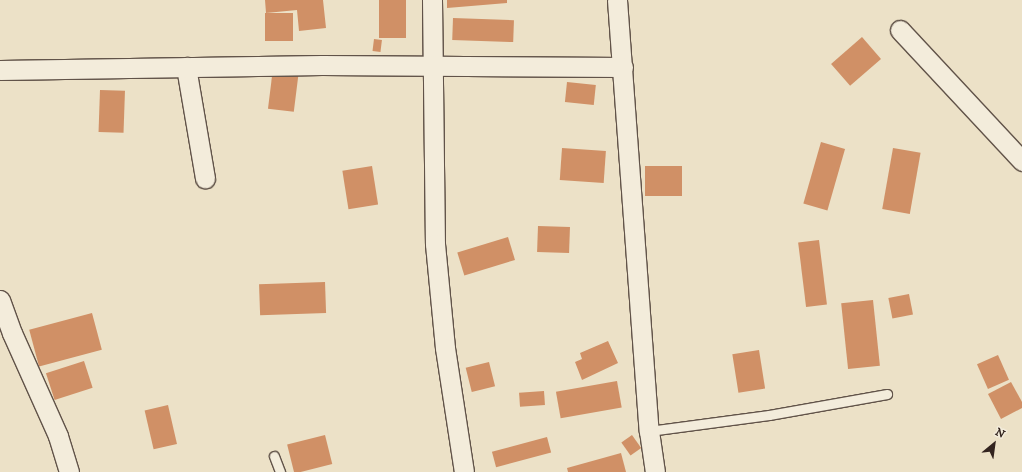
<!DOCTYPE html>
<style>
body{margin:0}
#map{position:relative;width:1022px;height:472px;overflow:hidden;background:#ece1c7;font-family:"IM FELL DW Pica",serif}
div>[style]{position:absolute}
.building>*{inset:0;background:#d09066;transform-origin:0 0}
.roads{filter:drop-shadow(1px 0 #615349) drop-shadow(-1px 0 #615349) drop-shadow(0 1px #615349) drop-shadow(0 -1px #615349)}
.lane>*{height:9px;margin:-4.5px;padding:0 4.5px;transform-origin:4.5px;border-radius:4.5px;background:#f3ecdb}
.street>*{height:19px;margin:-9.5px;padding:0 9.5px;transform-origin:9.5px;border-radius:9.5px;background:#f3ecdb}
span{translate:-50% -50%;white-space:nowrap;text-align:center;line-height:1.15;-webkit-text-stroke:3px #f3ecdb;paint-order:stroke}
.north{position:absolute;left:974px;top:424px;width:40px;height:40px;-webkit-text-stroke:3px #f3ecdb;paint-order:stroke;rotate:29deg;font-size:11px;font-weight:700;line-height:16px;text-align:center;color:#33241f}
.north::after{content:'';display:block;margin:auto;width:14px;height:18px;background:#33241f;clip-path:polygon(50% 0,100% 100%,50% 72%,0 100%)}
</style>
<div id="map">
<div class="building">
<i style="clip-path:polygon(265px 0,323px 0,326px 28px,299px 31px,297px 10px,266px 13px)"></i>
<i style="left:379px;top:0;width:27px;height:38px"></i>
<i style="clip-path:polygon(447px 0,507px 0,507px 3px,447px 8px)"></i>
<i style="left:293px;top:13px;width:28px;height:28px;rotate:90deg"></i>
<i style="left:453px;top:18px;width:61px;height:22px;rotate:2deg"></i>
<i style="left:862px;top:37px;width:29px;height:41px;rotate:49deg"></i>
<i style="left:374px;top:39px;width:8px;height:12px;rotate:7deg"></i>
<i style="left:273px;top:68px;width:26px;height:41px;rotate:7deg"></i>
<i style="left:567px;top:82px;width:29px;height:20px;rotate:6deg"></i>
<i style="left:100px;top:90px;width:25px;height:42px;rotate:2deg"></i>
<i style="left:821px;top:142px;width:25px;height:64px;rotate:16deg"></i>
<i style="left:562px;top:148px;width:44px;height:32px;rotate:4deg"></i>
<i style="left:893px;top:148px;width:28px;height:62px;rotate:10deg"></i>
<i style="left:372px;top:166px;width:39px;height:30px;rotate:81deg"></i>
<i style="left:645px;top:166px;width:37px;height:30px"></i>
<i style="left:538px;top:226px;width:32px;height:26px;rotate:2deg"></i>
<i style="left:508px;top:237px;width:24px;height:53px;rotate:73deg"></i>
<i style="left:819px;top:240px;width:65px;height:21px;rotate:83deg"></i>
<i style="left:325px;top:282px;width:31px;height:66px;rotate:88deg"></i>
<i style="left:909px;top:294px;width:21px;height:21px;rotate:79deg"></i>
<i style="left:873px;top:300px;width:66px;height:32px;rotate:84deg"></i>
<i style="left:92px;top:313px;width:38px;height:65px;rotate:75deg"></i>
<i style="clip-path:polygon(608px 341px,618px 363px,582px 380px,575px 362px,582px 359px,580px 353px)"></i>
<i style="left:759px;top:350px;width:39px;height:27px;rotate:81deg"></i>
<i style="left:998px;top:355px;width:27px;height:23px;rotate:66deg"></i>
<i style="left:84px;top:361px;width:28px;height:40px;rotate:72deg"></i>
<i style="left:489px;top:362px;width:25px;height:24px;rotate:76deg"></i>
<i style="left:617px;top:381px;width:27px;height:62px;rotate:80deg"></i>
<i style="clip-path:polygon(1011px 382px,1022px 402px,1022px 408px,1001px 419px,988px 394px)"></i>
<i style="left:544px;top:391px;width:14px;height:25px;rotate:86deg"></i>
<i style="left:168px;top:405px;width:40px;height:24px;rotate:77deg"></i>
<i style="left:325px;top:435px;width:30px;height:39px;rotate:76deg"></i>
<i style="left:632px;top:435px;width:16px;height:13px;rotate:55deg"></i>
<i style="left:547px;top:437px;width:16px;height:57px;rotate:75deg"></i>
<i style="clip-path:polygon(621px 453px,626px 472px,568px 472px,567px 468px)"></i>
</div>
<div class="roads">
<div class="lane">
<i style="left:649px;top:431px;width:121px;rotate:-7.6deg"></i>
<i style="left:769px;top:415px;width:120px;rotate:-10.1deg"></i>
<i style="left:274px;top:456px;width:17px;rotate:69deg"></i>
</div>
<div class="street">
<i style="left:432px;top:0;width:244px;rotate:89.3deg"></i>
<i style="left:435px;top:244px;width:104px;rotate:84.5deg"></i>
<i style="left:445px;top:348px;width:125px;rotate:81.3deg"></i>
<i style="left:617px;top:0;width:432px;rotate:85.8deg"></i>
<i style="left:649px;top:431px;width:41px;rotate:81.7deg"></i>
<i style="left:900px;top:30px;width:179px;rotate:47deg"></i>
<i style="left:186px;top:67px;width:113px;rotate:80.3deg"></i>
<i style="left:0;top:70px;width:322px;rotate:-0.9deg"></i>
<i style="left:322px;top:65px;width:301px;rotate:0.4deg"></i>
<i style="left:0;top:300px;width:35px;rotate:70deg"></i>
<i style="left:12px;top:333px;width:113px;rotate:65.9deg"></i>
<i style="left:58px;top:436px;width:38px;rotate:73deg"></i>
</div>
</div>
<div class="north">N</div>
</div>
